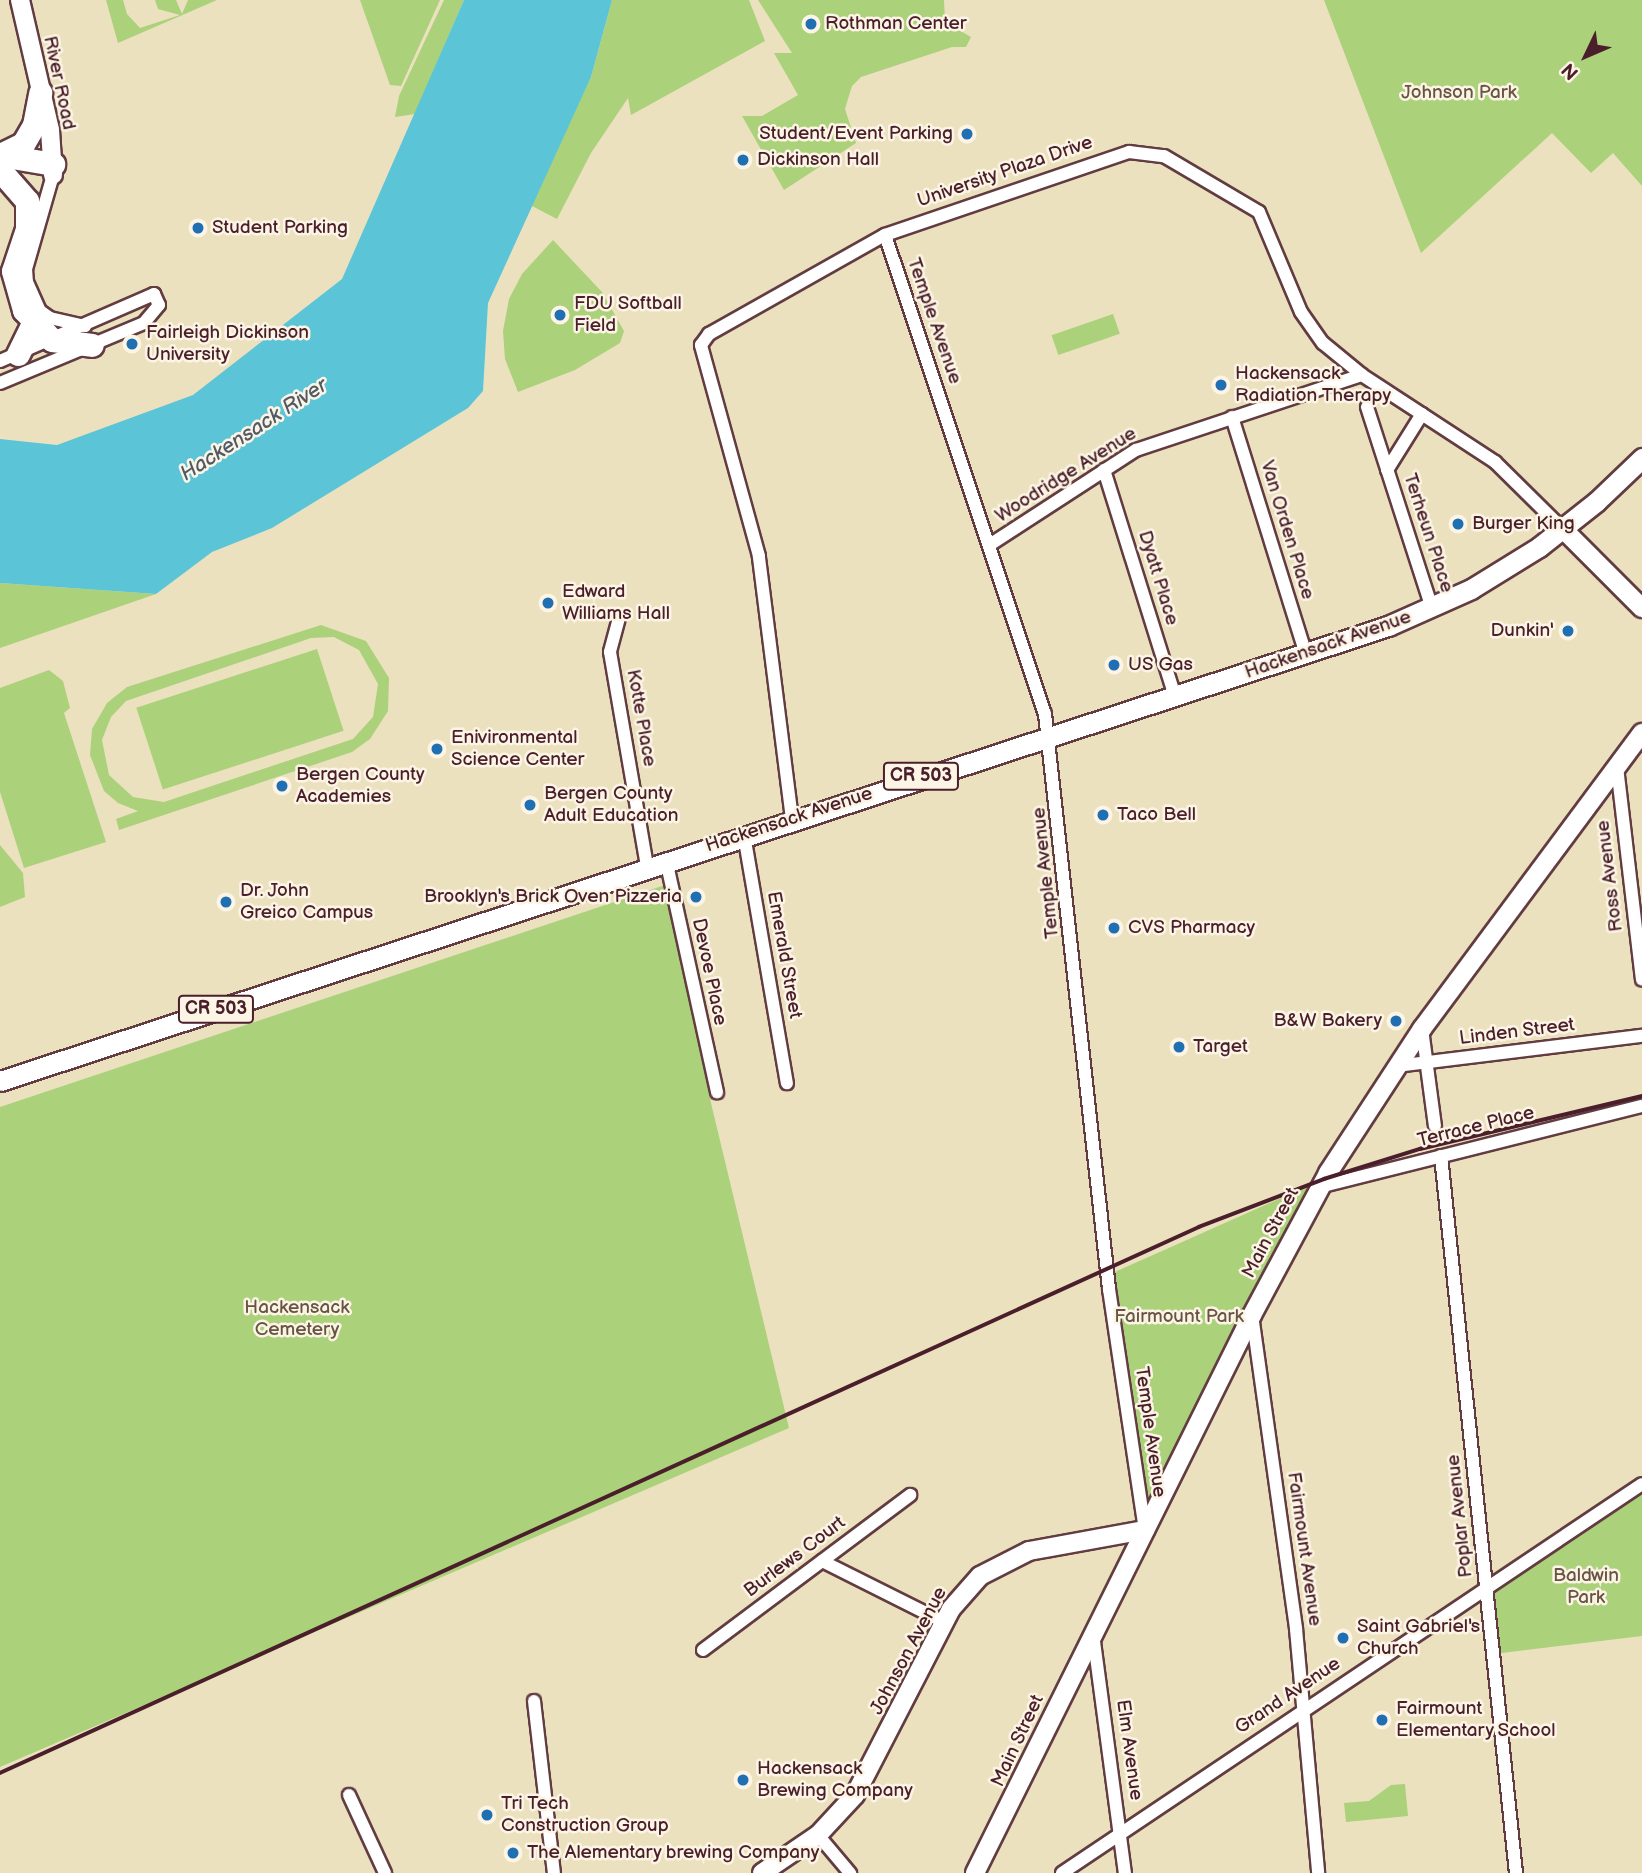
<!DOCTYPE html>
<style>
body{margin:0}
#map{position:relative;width:1642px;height:1873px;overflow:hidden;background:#ece1bf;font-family:"Balsamiq Sans",sans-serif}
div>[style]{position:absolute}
.green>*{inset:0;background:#abd17b;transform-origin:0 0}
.water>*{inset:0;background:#5bc5d7}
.roads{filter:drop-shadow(2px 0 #623c41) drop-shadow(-2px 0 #623c41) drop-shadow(0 2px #623c41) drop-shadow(0 -2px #623c41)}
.street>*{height:12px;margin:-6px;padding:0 6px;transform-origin:6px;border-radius:6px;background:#fff}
.secondary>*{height:18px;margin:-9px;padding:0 9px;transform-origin:9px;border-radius:9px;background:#fff}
.primary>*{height:19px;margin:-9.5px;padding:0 9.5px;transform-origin:9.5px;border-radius:9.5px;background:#fff}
.highway>*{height:23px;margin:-11.5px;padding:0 11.5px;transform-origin:11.5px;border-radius:11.5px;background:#fff}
.rail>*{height:3.5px;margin:-1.75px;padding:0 1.75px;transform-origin:1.75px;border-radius:1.75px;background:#4a1f2b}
.dots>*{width:19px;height:19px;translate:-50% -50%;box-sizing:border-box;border:4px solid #fcf5e5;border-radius:50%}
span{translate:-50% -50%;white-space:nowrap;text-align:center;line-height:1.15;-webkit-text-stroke:5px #fcf5e5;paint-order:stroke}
.shield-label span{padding:2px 5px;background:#fcf5e5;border:2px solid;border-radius:5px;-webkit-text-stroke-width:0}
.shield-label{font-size:18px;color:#4a1f2b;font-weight:700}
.poi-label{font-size:19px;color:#4a1f2b}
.left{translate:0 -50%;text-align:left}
.right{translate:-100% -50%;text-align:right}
.street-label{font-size:19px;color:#4a1f2b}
.park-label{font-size:19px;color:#675443}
.water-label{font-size:21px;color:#505967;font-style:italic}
.north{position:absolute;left:1551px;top:21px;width:70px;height:70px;-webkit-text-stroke:5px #fcf5e5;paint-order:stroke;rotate:226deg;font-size:19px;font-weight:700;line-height:28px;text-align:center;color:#4a1f2b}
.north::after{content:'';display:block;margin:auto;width:24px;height:32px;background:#4a1f2b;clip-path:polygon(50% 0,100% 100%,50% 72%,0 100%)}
</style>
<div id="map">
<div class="green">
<i style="clip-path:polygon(106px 0,123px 0,127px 14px,140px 28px,180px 15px,158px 9px,155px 0,176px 0,182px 14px,188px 0,217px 0,118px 43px)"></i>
<i style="clip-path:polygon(360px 0,440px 0,401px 86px,390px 85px)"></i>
<i style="clip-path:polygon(444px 0,464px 0,415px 114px,395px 117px,399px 96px)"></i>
<i style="clip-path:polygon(612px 0,749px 0,765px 41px,631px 115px,628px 98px,591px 153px,557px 219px,530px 205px,591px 77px)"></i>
<i style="clip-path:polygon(758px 0,944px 0,945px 22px,971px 37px,966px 47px,952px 47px,861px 77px,852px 86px,845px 109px,856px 143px,784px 190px,742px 116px,762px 116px,798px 95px,774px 53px,792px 53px)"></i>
<i style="clip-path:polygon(1324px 0,1642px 0,1642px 186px,1613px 153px,1591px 173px,1552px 133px,1421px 253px)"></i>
<i style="clip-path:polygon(553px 240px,602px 292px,624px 331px,620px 343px,575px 370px,518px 392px,505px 359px,503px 331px,509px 299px,522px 274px)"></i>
<i style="left:1113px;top:314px;width:21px;height:65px;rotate:71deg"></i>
<i style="clip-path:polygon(0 583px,156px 594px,0 648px)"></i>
<i style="clip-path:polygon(evenodd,321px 625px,366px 641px,389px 678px,388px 711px,370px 739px,352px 752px,119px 830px,116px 819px,138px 811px,118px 803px,104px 791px,90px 755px,92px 729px,107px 703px,127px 687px,321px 625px,334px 637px,359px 650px,378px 684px,373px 717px,353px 739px,164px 802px,133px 797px,109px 775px,102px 740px,111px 717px,126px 701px,311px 638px,334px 637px)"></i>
<i style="left:317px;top:649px;width:86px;height:190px;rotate:72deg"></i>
<i style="clip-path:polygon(49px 670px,63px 681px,70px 708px,64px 713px,106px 842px,24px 868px,0 792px,0 688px)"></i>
<i style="clip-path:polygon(0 845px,23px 873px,25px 897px,0 907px)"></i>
<i style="clip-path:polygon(671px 883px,711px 1103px,789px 1428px,0 1767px,0 1107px)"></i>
<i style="clip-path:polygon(1324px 1179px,1145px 1530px,1108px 1275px)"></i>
<i style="clip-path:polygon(1642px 1484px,1642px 1636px,1494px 1654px,1487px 1586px)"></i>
<i style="clip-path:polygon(1405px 1784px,1408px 1816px,1346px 1822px,1344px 1803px,1369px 1801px,1391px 1785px)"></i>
</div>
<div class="water">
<i style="clip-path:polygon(464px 0,612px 0,591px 77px,488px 303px,483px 391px,468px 408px,272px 528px,212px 552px,156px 594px,0 583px,0 439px,57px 445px,193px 395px,342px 279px)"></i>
</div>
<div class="roads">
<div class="street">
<i style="left:53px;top:175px;width:98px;rotate:106deg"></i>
<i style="left:26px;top:269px;width:13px;rotate:86deg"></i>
<i style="left:27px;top:282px;width:32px;rotate:66deg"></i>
<i style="left:40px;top:311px;width:12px;rotate:35deg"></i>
<i style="left:50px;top:318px;width:36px;rotate:13deg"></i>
<i style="left:885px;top:235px;width:505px;rotate:71.53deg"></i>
<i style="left:1045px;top:714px;width:579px;rotate:83.65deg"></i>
<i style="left:1109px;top:1289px;width:244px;rotate:81.5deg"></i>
<i style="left:0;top:361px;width:168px;rotate:-23.5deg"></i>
<i style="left:154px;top:294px;width:12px;rotate:66deg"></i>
<i style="left:159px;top:305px;width:23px;rotate:130deg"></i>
<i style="left:144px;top:323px;width:156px;rotate:157.4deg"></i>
<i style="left:1367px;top:407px;width:211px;rotate:72.1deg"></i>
<i style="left:1232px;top:417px;width:248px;rotate:72.7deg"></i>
<i style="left:1104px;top:470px;width:238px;rotate:72.6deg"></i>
<i style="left:1387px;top:470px;width:66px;rotate:-58deg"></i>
<i style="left:991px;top:544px;width:173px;rotate:-33deg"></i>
<i style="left:1136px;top:450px;width:238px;rotate:-18.4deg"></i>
<i style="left:619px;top:618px;width:35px;rotate:105deg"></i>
<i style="left:610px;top:652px;width:217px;rotate:80.2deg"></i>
<i style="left:1617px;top:767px;width:214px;rotate:83.3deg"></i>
<i style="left:792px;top:819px;width:265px;rotate:-97.2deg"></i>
<i style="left:759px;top:556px;width:219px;rotate:-105.4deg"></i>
<i style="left:701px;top:345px;width:14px;rotate:-54deg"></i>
<i style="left:709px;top:334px;width:202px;rotate:-29.4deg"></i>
<i style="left:885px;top:235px;width:258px;rotate:-18.8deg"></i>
<i style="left:1129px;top:152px;width:35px;rotate:7deg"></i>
<i style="left:1164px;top:156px;width:110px;rotate:30.5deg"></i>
<i style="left:1259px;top:212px;width:108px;rotate:67.2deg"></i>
<i style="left:1301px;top:312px;width:38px;rotate:55deg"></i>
<i style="left:1323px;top:343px;width:50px;rotate:39.4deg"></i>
<i style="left:1362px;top:375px;width:159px;rotate:33.2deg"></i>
<i style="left:1495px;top:462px;width:95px;rotate:44.6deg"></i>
<i style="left:744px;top:835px;width:252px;rotate:80.2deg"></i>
<i style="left:666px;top:860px;width:238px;rotate:77.6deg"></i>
<i style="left:1422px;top:1029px;width:98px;rotate:82.4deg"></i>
<i style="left:1396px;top:1066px;width:248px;rotate:-7deg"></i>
<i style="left:1441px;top:1156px;width:721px;rotate:84.03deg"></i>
<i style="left:1319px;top:1187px;width:333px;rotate:-14.1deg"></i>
<i style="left:1252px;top:1315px;width:317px;rotate:82deg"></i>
<i style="left:1296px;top:1629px;width:245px;rotate:84.8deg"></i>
<i style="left:822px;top:1561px;width:136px;rotate:26.6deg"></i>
<i style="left:1093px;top:1634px;width:241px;rotate:82.4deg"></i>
<i style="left:703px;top:1650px;width:259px;rotate:-36.8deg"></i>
<i style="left:534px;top:1701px;width:173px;rotate:83.4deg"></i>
<i style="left:349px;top:1795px;width:86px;rotate:65.2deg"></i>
<i style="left:818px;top:1835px;width:50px;rotate:49.9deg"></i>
<i style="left:1062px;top:1873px;width:698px;rotate:-33.85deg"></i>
</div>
<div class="secondary">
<i style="left:20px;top:0;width:133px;rotate:77deg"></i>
<i style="left:50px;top:130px;width:45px;rotate:86.2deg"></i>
<i style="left:1563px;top:529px;width:112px;rotate:45deg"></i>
<i style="left:762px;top:1873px;width:68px;rotate:-34.2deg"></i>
<i style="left:818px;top:1835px;width:54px;rotate:-47.2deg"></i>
<i style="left:855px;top:1795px;width:209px;rotate:-62.7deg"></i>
<i style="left:951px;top:1609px;width:44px;rotate:-48.7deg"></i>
<i style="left:980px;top:1576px;width:55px;rotate:-27deg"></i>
<i style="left:1029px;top:1551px;width:118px;rotate:-10.3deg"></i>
<i style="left:975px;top:1873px;width:623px;rotate:-63.6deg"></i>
<i style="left:1252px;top:1315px;width:161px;rotate:-61.8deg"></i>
<i style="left:1328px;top:1173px;width:172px;rotate:-56.9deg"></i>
<i style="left:1422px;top:1029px;width:369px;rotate:-53.4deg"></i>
</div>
<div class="primary">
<i style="left:0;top:1081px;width:1461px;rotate:-18.15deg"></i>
<i style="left:1388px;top:626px;width:91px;rotate:-24deg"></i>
<i style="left:1471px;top:589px;width:80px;rotate:-31.7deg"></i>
<i style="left:1539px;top:547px;width:73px;rotate:-38.3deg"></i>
<i style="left:1596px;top:502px;width:64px;rotate:-43.7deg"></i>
</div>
<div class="highway">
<i style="left:0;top:155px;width:25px;rotate:-26deg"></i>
<i style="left:23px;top:144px;width:22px;rotate:-60deg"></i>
<i style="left:34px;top:125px;width:33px;rotate:-79deg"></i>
<i style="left:0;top:155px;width:54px;rotate:9.6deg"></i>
<i style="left:0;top:170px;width:41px;rotate:48.9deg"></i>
<i style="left:27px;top:201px;width:28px;rotate:90deg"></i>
<i style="left:27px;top:229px;width:44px;rotate:108.4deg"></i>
<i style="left:13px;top:271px;width:41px;rotate:74.2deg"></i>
<i style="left:24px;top:310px;width:41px;rotate:47deg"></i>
<i style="left:52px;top:340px;width:40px;rotate:7.1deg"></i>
<i style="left:18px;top:354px;width:34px;rotate:-64deg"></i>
</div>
</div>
<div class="rail">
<i style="left:0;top:1773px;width:1317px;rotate:-24.48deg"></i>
<i style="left:1199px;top:1227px;width:134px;rotate:-21deg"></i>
<i style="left:1324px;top:1179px;width:101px;rotate:-17.4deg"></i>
<i style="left:1420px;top:1149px;width:228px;rotate:-13.4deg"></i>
</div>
<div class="dots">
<i style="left:811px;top:24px;background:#1f6fb2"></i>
<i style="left:967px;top:134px;background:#1f6fb2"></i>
<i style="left:743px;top:160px;background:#1f6fb2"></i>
<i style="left:198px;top:228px;background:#1f6fb2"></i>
<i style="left:560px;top:315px;background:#1f6fb2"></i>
<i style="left:132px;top:344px;background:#1f6fb2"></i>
<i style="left:1221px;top:385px;background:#1f6fb2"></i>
<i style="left:1458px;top:524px;background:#1f6fb2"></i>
<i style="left:548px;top:603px;background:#1f6fb2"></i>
<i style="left:1568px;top:631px;background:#1f6fb2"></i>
<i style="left:1114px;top:665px;background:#1f6fb2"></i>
<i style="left:437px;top:749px;background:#1f6fb2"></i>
<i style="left:282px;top:786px;background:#1f6fb2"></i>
<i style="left:530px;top:805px;background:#1f6fb2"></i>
<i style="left:1103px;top:815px;background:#1f6fb2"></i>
<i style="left:696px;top:897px;background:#1f6fb2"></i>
<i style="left:226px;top:902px;background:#1f6fb2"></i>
<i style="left:1114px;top:928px;background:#1f6fb2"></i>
<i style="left:1396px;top:1021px;background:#1f6fb2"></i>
<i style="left:1179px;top:1047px;background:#1f6fb2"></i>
<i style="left:1343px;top:1638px;background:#1f6fb2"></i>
<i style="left:1382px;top:1720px;background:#1f6fb2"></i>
<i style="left:743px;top:1780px;background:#1f6fb2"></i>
<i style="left:487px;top:1815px;background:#1f6fb2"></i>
<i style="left:513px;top:1853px;background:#1f6fb2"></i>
</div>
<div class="shield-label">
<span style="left:921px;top:776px">CR 503</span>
<span style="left:216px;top:1009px">CR 503</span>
</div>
<div class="poi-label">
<span class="left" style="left:825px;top:24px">Rothman Center</span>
<span class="right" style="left:953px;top:134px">Student/Event Parking</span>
<span class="left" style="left:757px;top:160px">Dickinson Hall</span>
<span class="left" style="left:212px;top:228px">Student Parking</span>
<span class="left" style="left:574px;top:315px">FDU Softball<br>Field</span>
<span class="left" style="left:146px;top:344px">Fairleigh Dickinson<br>University</span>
<span class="left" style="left:1235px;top:385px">Hackensack<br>Radiation Therapy</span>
<span class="left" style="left:1472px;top:524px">Burger King</span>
<span class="left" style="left:562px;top:603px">Edward<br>Williams Hall</span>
<span class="right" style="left:1554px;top:631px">Dunkin'</span>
<span class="left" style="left:1128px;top:665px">US Gas</span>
<span class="left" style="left:451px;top:749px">Enivironmental<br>Science Center</span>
<span class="left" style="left:296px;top:786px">Bergen County<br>Academies</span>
<span class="left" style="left:544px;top:805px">Bergen County<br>Adult Education</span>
<span class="left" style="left:1117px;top:815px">Taco Bell</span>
<span class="left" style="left:240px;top:902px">Dr. John<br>Greico Campus</span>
<span class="right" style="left:682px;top:897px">Brooklyn's Brick Oven Pizzeria</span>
<span class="left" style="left:1128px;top:928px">CVS Pharmacy</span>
<span class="right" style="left:1382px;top:1021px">B&amp;W Bakery</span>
<span class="left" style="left:1193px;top:1047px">Target</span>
<span class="left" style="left:1357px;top:1638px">Saint Gabriel's<br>Church</span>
<span class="left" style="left:1396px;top:1720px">Fairmount<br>Elementary School</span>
<span class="left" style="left:757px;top:1780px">Hackensack<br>Brewing Company</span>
<span class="left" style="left:501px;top:1815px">Tri Tech<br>Construction Group</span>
<span class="left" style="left:527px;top:1853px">The Alementary brewing Company</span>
</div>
<div class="street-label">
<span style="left:59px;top:83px;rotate:78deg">River Road</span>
<span style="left:1005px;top:172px;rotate:-19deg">University Plaza Drive</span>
<span style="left:934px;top:321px;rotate:71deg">Temple Avenue</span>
<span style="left:1066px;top:475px;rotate:-32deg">Woodridge Avenue</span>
<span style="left:1287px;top:530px;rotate:73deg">Van Orden Place</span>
<span style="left:1428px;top:533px;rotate:72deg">Terheun Place</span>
<span style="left:1158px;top:578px;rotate:73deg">Dyatt Place</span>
<span style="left:1328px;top:645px;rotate:-19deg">Hackensack Avenue</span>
<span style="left:641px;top:718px;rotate:80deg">Kotte Place</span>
<span style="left:789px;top:820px;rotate:-18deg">Hackensack Avenue</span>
<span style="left:1046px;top:873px;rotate:-96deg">Temple Avenue</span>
<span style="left:1610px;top:876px;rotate:-97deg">Ross Avenue</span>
<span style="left:784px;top:955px;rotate:80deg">Emerald Street</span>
<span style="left:709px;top:972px;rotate:78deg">Devoe Place</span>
<span style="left:1517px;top:1032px;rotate:-7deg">Linden Street</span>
<span style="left:1476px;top:1127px;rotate:-14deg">Terrace Place</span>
<span style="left:1271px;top:1233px;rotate:-62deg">Main Street</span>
<span style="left:1150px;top:1432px;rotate:82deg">Temple Avenue</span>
<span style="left:1460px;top:1516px;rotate:-96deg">Poplar Avenue</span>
<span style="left:1304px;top:1549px;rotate:82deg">Fairmount Avenue</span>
<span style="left:795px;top:1557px;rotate:-37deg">Burlews Court</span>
<span style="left:909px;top:1651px;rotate:-62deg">Johnson Avenue</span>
<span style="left:1288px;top:1696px;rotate:-34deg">Grand Avenue</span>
<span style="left:1018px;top:1741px;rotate:-65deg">Main Street</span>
<span style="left:1129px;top:1750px;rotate:82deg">Elm Avenue</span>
</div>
<div class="park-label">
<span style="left:1459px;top:93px">Johnson Park</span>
<span style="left:297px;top:1319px">Hackensack<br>Cemetery</span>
<span style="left:1179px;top:1317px">Fairmount Park</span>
<span style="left:1586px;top:1587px">Baldwin<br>Park</span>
</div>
<div class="water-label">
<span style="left:254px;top:430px;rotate:-33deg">Hackensack River</span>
</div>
<div class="north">N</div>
</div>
